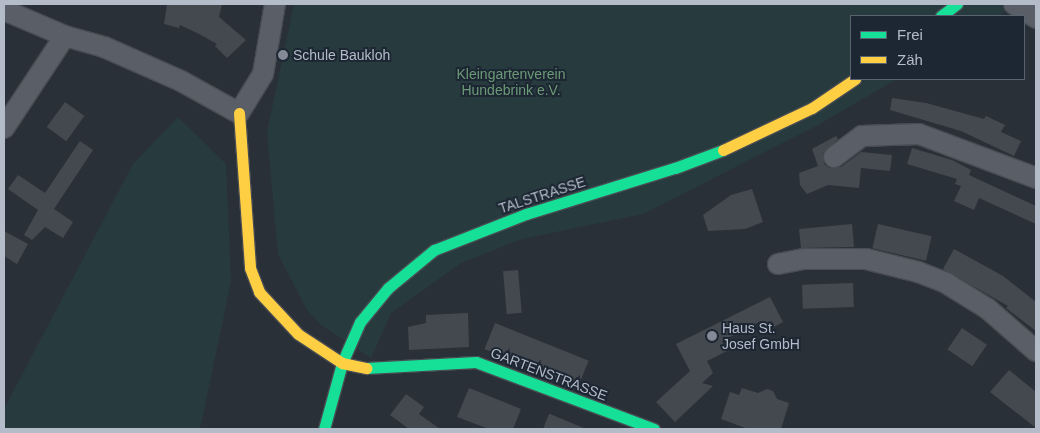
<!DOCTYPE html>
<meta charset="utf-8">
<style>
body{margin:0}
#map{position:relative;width:1040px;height:433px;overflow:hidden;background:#2a3038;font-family:Arial,sans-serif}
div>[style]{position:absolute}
.green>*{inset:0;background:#273a3e}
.building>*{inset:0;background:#444950;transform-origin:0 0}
.roads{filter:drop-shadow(1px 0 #484c53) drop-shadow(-1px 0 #484c53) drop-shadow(0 1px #484c53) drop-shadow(0 -1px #484c53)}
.street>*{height:20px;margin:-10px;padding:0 10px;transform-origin:10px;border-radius:10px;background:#5a5e66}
.fast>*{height:11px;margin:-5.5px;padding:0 5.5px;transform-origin:5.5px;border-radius:5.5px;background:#16e098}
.slow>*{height:11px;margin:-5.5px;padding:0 5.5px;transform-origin:5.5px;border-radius:5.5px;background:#ffcf43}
.dots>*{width:14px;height:14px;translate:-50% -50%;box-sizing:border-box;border:2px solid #1d2633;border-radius:50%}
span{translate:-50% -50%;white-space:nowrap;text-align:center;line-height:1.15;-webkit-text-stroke:4px #1d2633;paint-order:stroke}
.poi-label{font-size:14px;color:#b4bcc9}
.left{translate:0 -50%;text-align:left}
.park-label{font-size:14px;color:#6b9a76}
.street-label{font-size:14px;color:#b4bcc9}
.frame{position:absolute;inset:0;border:5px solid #b4bcc9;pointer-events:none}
.legend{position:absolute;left:850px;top:15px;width:175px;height:65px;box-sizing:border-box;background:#1d2633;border:1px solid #59626f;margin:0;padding:6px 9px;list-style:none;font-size:15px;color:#b4bcc9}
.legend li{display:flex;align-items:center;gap:10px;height:25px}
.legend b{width:25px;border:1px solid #59626f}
</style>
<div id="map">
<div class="green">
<i style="clip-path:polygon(294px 4px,1017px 4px,999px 16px,851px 16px,851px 79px,897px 79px,818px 125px,643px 214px,522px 239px,461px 263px,391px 313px,371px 358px,321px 325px,307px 310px,278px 254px,267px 132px)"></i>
<i style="clip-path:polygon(178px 117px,226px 164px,231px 282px,200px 429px,4px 429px,4px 409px,133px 164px)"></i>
</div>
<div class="building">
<i style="clip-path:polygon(167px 4px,222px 4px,219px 17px,246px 40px,227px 58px,215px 46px,217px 44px,199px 34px,180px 25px,179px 28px,164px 24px)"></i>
<i style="clip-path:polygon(892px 98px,926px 103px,984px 119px,986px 116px,1005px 125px,1001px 132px,1021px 141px,1014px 156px,961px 131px,890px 110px)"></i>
<i style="left:65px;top:102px;width:24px;height:31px;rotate:36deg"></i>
<i style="clip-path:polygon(836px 136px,838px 139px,823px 153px,824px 164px,829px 168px,841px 167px,861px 152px,892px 155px,890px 171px,861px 168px,859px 188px,828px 185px,807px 194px,800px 185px,799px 173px,818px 166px,812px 149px)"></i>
<i style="clip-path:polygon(80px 141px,93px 150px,54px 209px,73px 222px,63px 238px,45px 227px,32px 240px,24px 235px,38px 210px,8px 189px,18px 175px,45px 193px)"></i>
<i style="clip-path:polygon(912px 148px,952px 160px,971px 170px,969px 175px,1036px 206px,1036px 224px,979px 198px,974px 210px,954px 201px,961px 186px,955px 184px,957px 179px,907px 164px)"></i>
<i style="clip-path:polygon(752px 189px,763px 222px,745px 229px,708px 231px,703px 215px,731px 195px)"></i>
<i style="clip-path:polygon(852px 224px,854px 247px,801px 248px,799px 229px)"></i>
<i style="left:878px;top:224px;width:55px;height:25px;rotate:13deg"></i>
<i style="clip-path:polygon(4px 231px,28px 244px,17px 264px,4px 256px)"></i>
<i style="clip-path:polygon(954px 249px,1003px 276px,1036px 302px,1036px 331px,1006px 308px,1008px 306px,943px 269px)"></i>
<i style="left:518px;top:270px;width:43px;height:15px;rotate:85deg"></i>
<i style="left:853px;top:283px;width:24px;height:51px;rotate:88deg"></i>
<i style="clip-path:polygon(770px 297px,783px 322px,766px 331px,761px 321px,722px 341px,727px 351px,707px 361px,713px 373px,702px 383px,713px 386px,675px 422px,656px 402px,690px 371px,676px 344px)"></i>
<i style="clip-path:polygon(468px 313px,469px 347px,409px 350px,408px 327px,426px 323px,426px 315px)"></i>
<i style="left:495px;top:323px;width:101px;height:28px;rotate:22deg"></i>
<i style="left:962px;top:328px;width:30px;height:26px;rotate:34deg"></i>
<i style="clip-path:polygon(1009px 370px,1036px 392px,1036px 428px,990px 392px)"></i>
<i style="clip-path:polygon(469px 388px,521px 409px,513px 429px,489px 429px,457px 417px)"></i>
<i style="clip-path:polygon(742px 388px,758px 393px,767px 389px,773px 391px,777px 399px,789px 403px,781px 429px,748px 429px,721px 419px,730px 392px,739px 395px)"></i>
<i style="clip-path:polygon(406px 394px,424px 407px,419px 414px,440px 429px,409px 429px,390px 415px)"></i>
<i style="clip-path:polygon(549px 414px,550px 414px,586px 429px,543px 429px)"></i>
</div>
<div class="roads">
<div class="street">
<i style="left:1014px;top:4px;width:26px;rotate:32deg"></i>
<i style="left:4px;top:10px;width:66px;rotate:23.1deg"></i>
<i style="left:65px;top:36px;width:41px;rotate:15.8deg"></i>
<i style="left:104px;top:47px;width:84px;rotate:23.8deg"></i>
<i style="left:181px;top:81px;width:66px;rotate:28.9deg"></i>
<i style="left:239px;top:113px;width:46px;rotate:-58.4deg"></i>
<i style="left:263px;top:74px;width:71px;rotate:-80.3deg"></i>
<i style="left:4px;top:128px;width:110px;rotate:-56.5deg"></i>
<i style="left:834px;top:157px;width:35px;rotate:-37deg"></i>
<i style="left:862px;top:136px;width:57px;rotate:-2deg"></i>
<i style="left:919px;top:134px;width:125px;rotate:20.6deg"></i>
<i style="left:778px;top:264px;width:26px;rotate:-11deg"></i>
<i style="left:804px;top:259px;width:62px"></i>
<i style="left:866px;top:259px;width:54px;rotate:14deg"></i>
<i style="left:918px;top:272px;width:30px;rotate:21deg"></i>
<i style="left:946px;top:283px;width:49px;rotate:31.8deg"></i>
<i style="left:988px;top:309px;width:64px;rotate:41.2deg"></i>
</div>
<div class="fast">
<i style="left:941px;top:16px;width:20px;rotate:-37deg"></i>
<i style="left:366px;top:368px;width:110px;rotate:-3.1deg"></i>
<i style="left:476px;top:362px;width:190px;rotate:20.6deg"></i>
<i style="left:324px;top:429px;width:68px;rotate:-74.7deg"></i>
<i style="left:342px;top:363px;width:45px;rotate:-66.3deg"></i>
<i style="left:360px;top:322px;width:44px;rotate:-50.5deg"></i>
<i style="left:388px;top:288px;width:60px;rotate:-39.6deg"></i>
<i style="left:434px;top:250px;width:99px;rotate:-21.4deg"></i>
<i style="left:526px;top:214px;width:156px;rotate:-17.2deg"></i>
<i style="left:675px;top:168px;width:51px;rotate:-20.6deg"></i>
</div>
<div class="slow">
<i style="left:239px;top:113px;width:155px;rotate:85.9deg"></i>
<i style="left:250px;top:268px;width:26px;rotate:69deg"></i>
<i style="left:259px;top:292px;width:57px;rotate:47.1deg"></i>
<i style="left:298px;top:334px;width:53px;rotate:33.4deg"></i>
<i style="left:342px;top:363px;width:25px;rotate:12deg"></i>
<i style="left:723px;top:150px;width:98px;rotate:-25.3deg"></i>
<i style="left:812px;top:108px;width:52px;rotate:-34deg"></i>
</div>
</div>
<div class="dots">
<i style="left:283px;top:55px;background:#848b96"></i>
<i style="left:712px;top:336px;background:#848b96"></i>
</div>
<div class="poi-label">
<span class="left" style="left:293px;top:55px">Schule Baukloh</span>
<span class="left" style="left:722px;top:336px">Haus St.<br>Josef GmbH</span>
</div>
<div class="park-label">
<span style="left:511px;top:82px">Kleingartenverein<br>Hundebrink e.V.</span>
</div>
<div class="street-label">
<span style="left:542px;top:195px;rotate:-18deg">TALSTRASSE</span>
<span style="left:549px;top:374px;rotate:21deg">GARTENSTRASSE</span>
</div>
<div class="frame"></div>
<ul class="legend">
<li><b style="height:6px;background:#16e098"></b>Frei</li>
<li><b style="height:6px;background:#ffcf43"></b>Zäh</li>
</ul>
</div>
